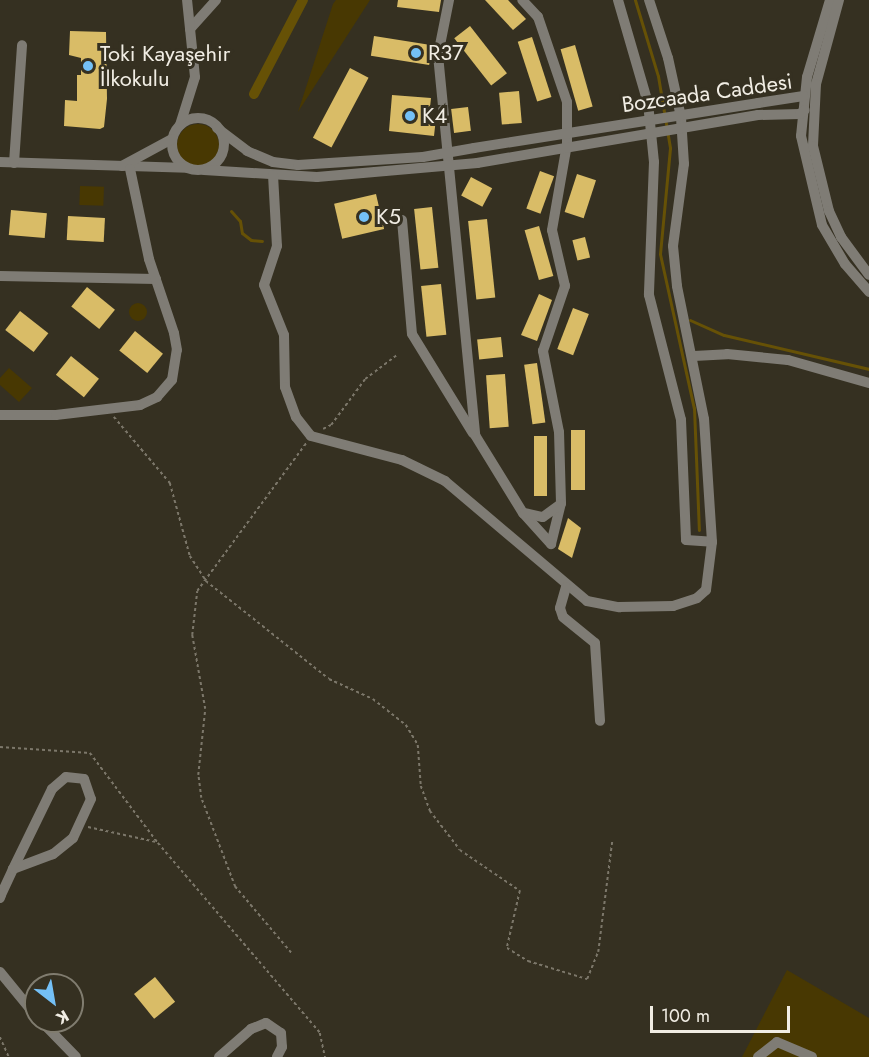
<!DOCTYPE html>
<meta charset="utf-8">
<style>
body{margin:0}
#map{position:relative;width:869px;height:1057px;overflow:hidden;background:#353021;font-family:Jost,sans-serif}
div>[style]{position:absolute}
.green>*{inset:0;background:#483802;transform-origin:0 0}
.round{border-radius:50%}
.stream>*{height:3px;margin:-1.5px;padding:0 1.5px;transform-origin:1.5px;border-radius:1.5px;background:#665106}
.canal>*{height:10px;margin:-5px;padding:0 5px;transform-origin:5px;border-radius:5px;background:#665106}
.building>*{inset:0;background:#d9bc67;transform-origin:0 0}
.path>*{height:1.5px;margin-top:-0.75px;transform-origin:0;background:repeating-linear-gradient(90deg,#7c776a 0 3px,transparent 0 6px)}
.minor>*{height:10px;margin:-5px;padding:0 5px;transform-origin:5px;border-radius:5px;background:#7f7c75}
.minor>.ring{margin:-5px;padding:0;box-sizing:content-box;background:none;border:10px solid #7f7c75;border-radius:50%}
.minor-bridge>*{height:10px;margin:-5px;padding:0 5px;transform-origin:5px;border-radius:5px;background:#7f7c75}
.dots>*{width:16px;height:16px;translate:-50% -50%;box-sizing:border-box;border:3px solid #353021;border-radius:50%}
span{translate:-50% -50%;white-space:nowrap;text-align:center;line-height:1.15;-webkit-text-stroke:6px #353021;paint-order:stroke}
.poi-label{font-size:22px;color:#f1ede4}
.left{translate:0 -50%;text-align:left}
.street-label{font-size:22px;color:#f1ede4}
.north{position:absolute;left:24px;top:973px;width:60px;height:60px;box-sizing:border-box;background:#353021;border:2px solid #807c6f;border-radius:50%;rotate:149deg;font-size:16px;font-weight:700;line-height:24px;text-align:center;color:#f1ede4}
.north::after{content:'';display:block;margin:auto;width:21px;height:27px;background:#74c0f6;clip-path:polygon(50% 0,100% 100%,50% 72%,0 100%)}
.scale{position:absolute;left:650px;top:1006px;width:140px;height:27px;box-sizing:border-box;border:3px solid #f1ede4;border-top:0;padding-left:8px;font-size:18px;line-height:21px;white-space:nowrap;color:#f1ede4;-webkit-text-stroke:4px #353021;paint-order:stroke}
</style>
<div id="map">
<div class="green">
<i style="clip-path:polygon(336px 0,370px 0,298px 112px,333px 4px)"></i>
<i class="round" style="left:177px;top:124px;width:42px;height:42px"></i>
<i style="left:80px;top:186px;width:24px;height:19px;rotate:2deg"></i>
<i class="round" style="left:129px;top:303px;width:18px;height:18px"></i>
<i style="clip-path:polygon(9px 368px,32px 388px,19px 402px,0 385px,0 378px)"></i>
<i style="clip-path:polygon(787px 970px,869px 1018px,869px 1057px,742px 1057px)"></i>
</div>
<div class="stream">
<i style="left:635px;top:0;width:79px;rotate:73.2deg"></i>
<i style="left:658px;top:76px;width:73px;rotate:80.5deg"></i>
<i style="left:670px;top:148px;width:106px;rotate:95.4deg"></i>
<i style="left:660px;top:254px;width:158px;rotate:77.6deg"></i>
<i style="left:694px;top:408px;width:122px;rotate:87.7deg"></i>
<i style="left:231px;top:211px;width:13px;rotate:48deg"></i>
<i style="left:240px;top:221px;width:12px;rotate:81deg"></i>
<i style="left:242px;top:233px;width:11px;rotate:38deg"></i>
<i style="left:251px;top:240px;width:11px;rotate:5deg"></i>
<i style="left:690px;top:320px;width:37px;rotate:24deg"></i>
<i style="left:724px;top:335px;width:149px;rotate:13.2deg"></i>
</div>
<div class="canal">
<i style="left:254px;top:94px;width:106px;rotate:-62.5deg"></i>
</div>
<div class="building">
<i style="clip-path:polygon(398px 0,441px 0,439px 12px,397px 7px)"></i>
<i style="clip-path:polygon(485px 0,508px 0,526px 19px,513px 30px)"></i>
<i style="left:470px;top:26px;width:60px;height:20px;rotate:52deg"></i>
<i style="clip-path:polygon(70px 31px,106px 32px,107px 99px,104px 127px,100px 129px,64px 126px,65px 100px,77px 101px,77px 75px,81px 75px,81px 58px,69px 55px)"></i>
<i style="left:374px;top:36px;width:59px;height:20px;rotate:9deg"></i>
<i style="left:532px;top:37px;width:63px;height:15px;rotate:72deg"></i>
<i style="left:575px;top:45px;width:64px;height:15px;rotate:74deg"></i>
<i style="left:350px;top:68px;width:21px;height:79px;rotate:28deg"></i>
<i style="left:519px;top:91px;width:32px;height:20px;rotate:85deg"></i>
<i style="clip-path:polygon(392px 95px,431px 98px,429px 117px,436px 118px,434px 136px,389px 131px)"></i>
<i style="left:468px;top:107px;width:24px;height:17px;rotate:83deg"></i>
<i style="left:540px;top:171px;width:15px;height:40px;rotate:20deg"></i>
<i style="left:577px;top:174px;width:20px;height:40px;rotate:18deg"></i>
<i style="left:471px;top:177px;width:24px;height:21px;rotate:28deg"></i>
<i style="left:376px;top:194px;width:36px;height:43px;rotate:77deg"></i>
<i style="left:432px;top:207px;width:61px;height:18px;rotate:84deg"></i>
<i style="left:11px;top:210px;width:36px;height:25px;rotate:5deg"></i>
<i style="left:68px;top:216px;width:37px;height:24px;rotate:3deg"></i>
<i style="left:487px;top:219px;width:79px;height:19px;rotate:84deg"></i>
<i style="left:539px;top:226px;width:52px;height:15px;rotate:74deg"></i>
<i style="left:585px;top:237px;width:21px;height:13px;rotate:76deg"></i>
<i style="left:441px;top:284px;width:51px;height:20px;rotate:84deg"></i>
<i style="left:87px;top:287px;width:36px;height:25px;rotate:39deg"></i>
<i style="clip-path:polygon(539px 294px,552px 300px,537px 341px,521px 335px)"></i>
<i style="left:573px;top:308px;width:17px;height:44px;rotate:21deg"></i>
<i style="left:20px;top:311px;width:36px;height:24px;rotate:38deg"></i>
<i style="left:135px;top:331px;width:36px;height:25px;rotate:39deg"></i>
<i style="left:501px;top:337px;width:20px;height:24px;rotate:84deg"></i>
<i style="left:71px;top:356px;width:36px;height:24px;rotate:39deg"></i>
<i style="left:537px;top:363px;width:60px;height:13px;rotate:82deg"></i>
<i style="left:505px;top:374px;width:53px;height:19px;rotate:86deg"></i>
<i style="left:571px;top:430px;width:14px;height:60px"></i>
<i style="left:534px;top:436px;width:13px;height:60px"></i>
<i style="clip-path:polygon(568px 518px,581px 528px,572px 558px,558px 549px)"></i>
<i style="left:155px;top:977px;width:32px;height:27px;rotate:51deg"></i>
</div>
<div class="path">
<i style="left:114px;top:417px;width:87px;rotate:49.7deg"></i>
<i style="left:170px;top:483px;width:76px;rotate:74.7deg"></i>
<i style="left:190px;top:556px;width:30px;rotate:57deg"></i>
<i style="left:206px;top:581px;width:157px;rotate:38.5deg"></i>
<i style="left:329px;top:679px;width:48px;rotate:24.4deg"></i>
<i style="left:373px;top:699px;width:42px;rotate:38.2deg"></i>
<i style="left:406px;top:725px;width:23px;rotate:59deg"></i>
<i style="left:418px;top:745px;width:41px;rotate:85.8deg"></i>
<i style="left:421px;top:786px;width:27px;rotate:70deg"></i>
<i style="left:430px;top:811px;width:49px;rotate:52.4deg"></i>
<i style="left:460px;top:850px;width:73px;rotate:34.3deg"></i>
<i style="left:520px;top:891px;width:58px;rotate:102.8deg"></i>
<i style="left:507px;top:948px;width:25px;rotate:32deg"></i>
<i style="left:528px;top:961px;width:62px;rotate:17deg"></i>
<i style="left:587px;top:979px;width:29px;rotate:-68deg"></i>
<i style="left:598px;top:952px;width:112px;rotate:-82.8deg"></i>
<i style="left:323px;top:429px;width:9px;rotate:-27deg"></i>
<i style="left:331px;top:425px;width:57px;rotate:-53.5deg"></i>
<i style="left:365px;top:379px;width:39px;rotate:-37deg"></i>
<i style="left:0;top:747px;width:90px;rotate:3.8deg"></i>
<i style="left:90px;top:753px;width:113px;rotate:52.9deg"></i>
<i style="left:158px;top:843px;width:250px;rotate:49.5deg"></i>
<i style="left:320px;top:1033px;width:25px;rotate:78deg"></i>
<i style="left:88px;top:827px;width:70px;rotate:12.4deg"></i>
<i style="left:291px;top:953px;width:87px;rotate:-130.3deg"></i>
<i style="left:235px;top:887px;width:95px;rotate:-110.9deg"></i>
<i style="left:201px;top:798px;width:23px;rotate:-97deg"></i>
<i style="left:198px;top:775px;width:66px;rotate:-83.9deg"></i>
<i style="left:205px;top:709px;width:75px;rotate:-100deg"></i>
<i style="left:192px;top:635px;width:44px;rotate:-83.5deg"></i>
<i style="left:197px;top:591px;width:184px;rotate:-53.6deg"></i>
<i style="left:0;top:1037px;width:22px;rotate:66deg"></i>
</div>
<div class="minor">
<i style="left:449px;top:0;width:56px;rotate:101.3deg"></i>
<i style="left:438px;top:55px;width:382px;rotate:84.4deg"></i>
<i style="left:475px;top:435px;width:92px;rotate:58.4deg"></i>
<i style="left:523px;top:513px;width:42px;rotate:47.9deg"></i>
<i style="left:551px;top:544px;width:42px;rotate:-76.3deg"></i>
<i style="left:561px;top:503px;width:71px;rotate:-91.6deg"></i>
<i style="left:559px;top:432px;width:83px;rotate:-101.2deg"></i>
<i style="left:543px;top:351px;width:69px;rotate:-71.3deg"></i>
<i style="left:565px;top:286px;width:57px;rotate:-103.1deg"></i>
<i style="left:552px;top:230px;width:87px;rotate:-80.1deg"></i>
<i style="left:567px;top:144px;width:42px;rotate:-90deg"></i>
<i style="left:567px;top:102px;width:90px;rotate:-108.8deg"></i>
<i style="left:538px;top:17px;width:23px;rotate:-133deg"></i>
<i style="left:618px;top:0;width:107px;rotate:73.8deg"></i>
<i style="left:648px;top:103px;width:59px;rotate:84.2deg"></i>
<i style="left:654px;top:162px;width:133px;rotate:92.2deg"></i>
<i style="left:649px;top:295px;width:129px;rotate:75.6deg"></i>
<i style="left:681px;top:420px;width:120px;rotate:87.6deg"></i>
<i style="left:686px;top:540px;width:26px;rotate:4deg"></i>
<i style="left:830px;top:0;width:80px;rotate:106.6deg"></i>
<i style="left:807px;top:77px;width:59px;rotate:95.8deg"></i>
<i style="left:801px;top:136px;width:91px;rotate:76.7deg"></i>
<i style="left:822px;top:225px;width:45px;rotate:59.5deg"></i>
<i style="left:845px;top:264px;width:37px;rotate:49deg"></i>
<i style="left:839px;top:0;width:87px;rotate:105.3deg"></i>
<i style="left:816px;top:84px;width:62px;rotate:92.8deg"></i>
<i style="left:813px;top:146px;width:67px;rotate:76.2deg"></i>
<i style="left:829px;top:211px;width:29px;rotate:65deg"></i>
<i style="left:841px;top:237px;width:47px;rotate:53.6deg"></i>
<i style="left:190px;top:29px;width:39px;rotate:-48deg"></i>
<i style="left:758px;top:103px;width:46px;rotate:-8.8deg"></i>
<i style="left:758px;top:115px;width:42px;rotate:-1.4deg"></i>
<i style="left:800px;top:114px;width:6px;rotate:-39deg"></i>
<i class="ring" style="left:172px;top:118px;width:42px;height:42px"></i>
<i style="left:180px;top:125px;width:50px;rotate:-72.6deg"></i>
<i style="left:195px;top:77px;width:77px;rotate:-95.9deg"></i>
<i style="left:217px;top:128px;width:38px;rotate:37deg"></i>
<i style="left:247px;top:151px;width:28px;rotate:23deg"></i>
<i style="left:273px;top:162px;width:25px;rotate:7deg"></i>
<i style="left:298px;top:165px;width:125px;rotate:-3.7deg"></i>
<i style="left:423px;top:157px;width:52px;rotate:-10deg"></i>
<i style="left:0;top:162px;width:187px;rotate:1.8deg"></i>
<i style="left:14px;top:163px;width:118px;rotate:-86.1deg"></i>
<i style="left:122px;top:166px;width:57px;rotate:-28.4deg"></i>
<i style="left:204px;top:170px;width:113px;rotate:3.5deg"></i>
<i style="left:317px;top:177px;width:161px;rotate:-5deg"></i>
<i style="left:273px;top:175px;width:71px;rotate:86.8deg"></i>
<i style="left:277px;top:246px;width:41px;rotate:108.4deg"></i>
<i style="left:264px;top:285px;width:54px;rotate:68.2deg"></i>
<i style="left:284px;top:335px;width:52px;rotate:88.9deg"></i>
<i style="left:285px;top:387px;width:32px;rotate:70deg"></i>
<i style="left:296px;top:417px;width:24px;rotate:52deg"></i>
<i style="left:311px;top:436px;width:94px;rotate:14.8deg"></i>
<i style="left:402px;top:460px;width:48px;rotate:26deg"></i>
<i style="left:445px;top:481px;width:186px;rotate:40.2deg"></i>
<i style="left:587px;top:601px;width:33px;rotate:11deg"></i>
<i style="left:619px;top:607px;width:54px;rotate:-1.1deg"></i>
<i style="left:673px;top:606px;width:25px;rotate:-18deg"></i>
<i style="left:697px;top:598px;width:12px;rotate:-42deg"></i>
<i style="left:706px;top:590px;width:48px;rotate:-82.9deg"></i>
<i style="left:712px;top:542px;width:123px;rotate:-93.7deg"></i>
<i style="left:704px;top:419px;width:136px;rotate:-101.5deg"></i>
<i style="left:677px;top:286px;width:40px;rotate:-95.7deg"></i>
<i style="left:673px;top:246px;width:83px;rotate:-82.4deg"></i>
<i style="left:684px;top:164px;width:47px;rotate:-93.7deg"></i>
<i style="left:681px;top:117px;width:60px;rotate:-102.4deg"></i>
<i style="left:668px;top:58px;width:61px;rotate:-108.1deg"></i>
<i style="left:402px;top:220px;width:114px;rotate:85deg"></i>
<i style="left:412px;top:334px;width:116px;rotate:58.4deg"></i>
<i style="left:0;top:276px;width:156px;rotate:1.1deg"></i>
<i style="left:694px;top:356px;width:33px;rotate:-3deg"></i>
<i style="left:727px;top:354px;width:61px;rotate:5.6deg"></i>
<i style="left:788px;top:360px;width:84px;rotate:15.9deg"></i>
<i style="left:0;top:415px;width:56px"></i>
<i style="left:56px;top:415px;width:85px;rotate:-6.8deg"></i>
<i style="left:140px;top:405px;width:19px;rotate:-25deg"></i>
<i style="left:157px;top:397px;width:23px;rotate:-49deg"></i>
<i style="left:172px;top:380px;width:30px;rotate:-81deg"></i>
<i style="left:177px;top:350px;width:17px;rotate:-100deg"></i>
<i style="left:174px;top:333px;width:78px;rotate:-108.7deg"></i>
<i style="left:149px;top:259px;width:92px;rotate:-101.9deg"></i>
<i style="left:525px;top:513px;width:18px;rotate:13deg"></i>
<i style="left:543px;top:517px;width:22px;rotate:-36deg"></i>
<i style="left:566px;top:587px;width:22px;rotate:106deg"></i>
<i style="left:560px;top:608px;width:9px;rotate:72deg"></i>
<i style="left:563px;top:617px;width:41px;rotate:39.1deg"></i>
<i style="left:595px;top:643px;width:78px;rotate:86.3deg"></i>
<i style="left:0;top:898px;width:3px;rotate:-72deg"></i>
<i style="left:1px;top:895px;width:29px;rotate:-65deg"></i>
<i style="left:13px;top:869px;width:89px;rotate:-64deg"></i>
<i style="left:52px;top:789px;width:18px;rotate:-41deg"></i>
<i style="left:66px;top:777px;width:18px;rotate:6deg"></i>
<i style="left:84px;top:779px;width:21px;rotate:71deg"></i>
<i style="left:91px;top:799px;width:43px;rotate:114.8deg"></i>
<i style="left:73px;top:838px;width:26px;rotate:141deg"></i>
<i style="left:53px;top:854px;width:43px;rotate:159.4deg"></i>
<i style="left:0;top:972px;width:57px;rotate:50.7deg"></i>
<i style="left:41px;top:1021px;width:50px;rotate:45.8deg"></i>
<i style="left:219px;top:1057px;width:43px;rotate:-41.2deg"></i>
<i style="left:251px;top:1029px;width:16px;rotate:-22deg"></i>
<i style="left:266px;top:1023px;width:18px;rotate:34deg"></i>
<i style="left:281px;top:1033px;width:14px;rotate:86deg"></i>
<i style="left:282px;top:1047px;width:11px;rotate:117deg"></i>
<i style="left:758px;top:1057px;width:24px;rotate:-38deg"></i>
<i style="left:777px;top:1042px;width:38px;rotate:23deg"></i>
</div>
<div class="minor-bridge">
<i style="left:474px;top:148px;width:288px;rotate:-9deg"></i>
<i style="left:477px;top:163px;width:285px;rotate:-9.7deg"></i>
</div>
<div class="dots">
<i style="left:416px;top:53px;background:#74c0f6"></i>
<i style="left:88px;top:66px;background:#74c0f6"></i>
<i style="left:410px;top:116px;background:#74c0f6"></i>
<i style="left:364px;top:217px;background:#74c0f6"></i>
</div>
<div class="poi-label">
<span class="left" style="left:100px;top:66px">Toki Kayaşehir<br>İlkokulu</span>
<span class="left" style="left:428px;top:53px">R37</span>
<span class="left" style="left:422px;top:116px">K4</span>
<span class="left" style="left:376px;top:217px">K5</span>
</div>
<div class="street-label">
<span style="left:707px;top:93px;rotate:-8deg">Bozcaada Caddesi</span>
</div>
<div class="north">K</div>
<div class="scale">100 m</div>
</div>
